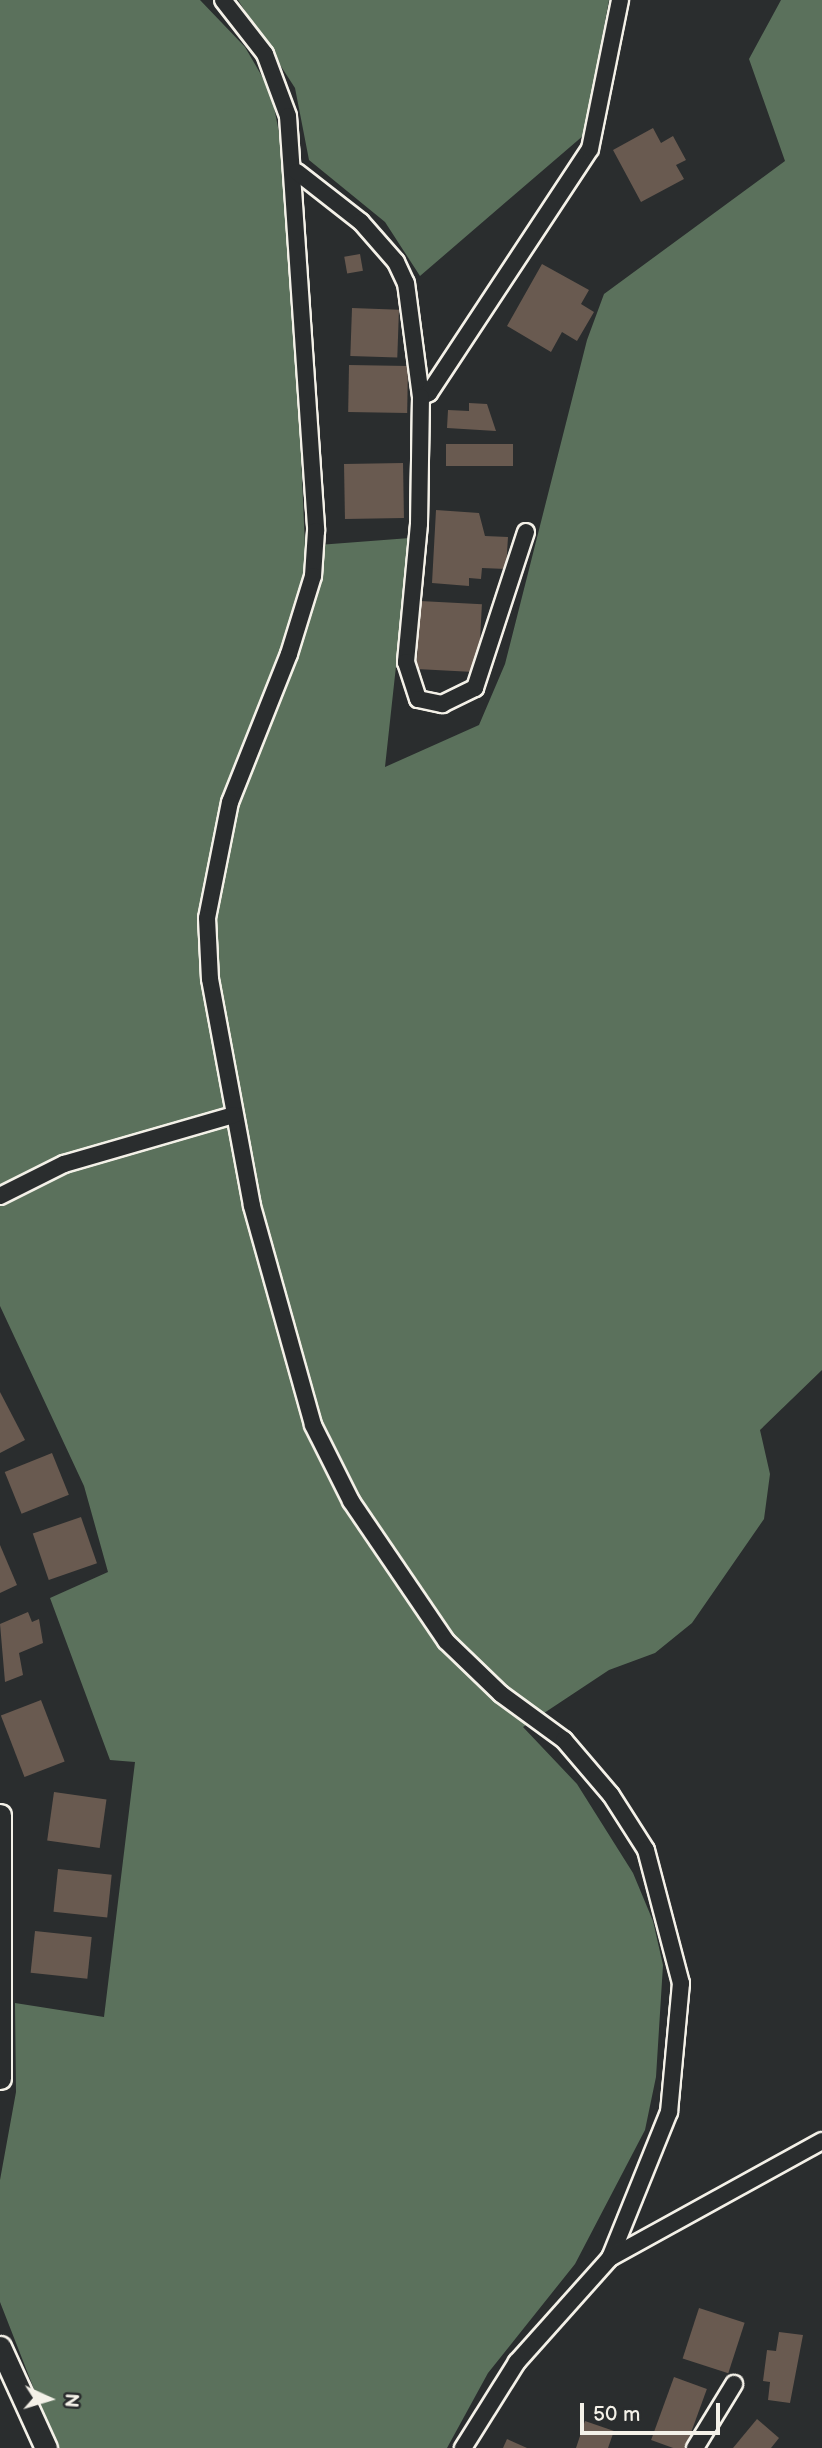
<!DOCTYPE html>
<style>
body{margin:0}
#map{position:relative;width:822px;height:2448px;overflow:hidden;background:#2a2d2e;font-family:"Balsamiq Sans",sans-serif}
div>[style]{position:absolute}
.green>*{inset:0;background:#5b715c}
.building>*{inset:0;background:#695a50;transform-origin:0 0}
.roads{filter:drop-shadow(2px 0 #f4f1e8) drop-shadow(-2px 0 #f4f1e8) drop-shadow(0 2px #f4f1e8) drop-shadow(0 -2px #f4f1e8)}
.street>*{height:16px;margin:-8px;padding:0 8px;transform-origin:8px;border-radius:8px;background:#2a2d2e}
.secondary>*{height:21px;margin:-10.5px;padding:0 10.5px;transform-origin:10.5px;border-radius:10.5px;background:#2a2d2e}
span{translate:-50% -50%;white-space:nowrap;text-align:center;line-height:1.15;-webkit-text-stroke:5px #2a2d2e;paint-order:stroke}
.north{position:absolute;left:14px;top:2364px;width:70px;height:70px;-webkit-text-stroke:5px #2a2d2e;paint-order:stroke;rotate:94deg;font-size:19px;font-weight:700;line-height:28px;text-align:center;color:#f4f1e8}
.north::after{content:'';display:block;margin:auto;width:24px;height:32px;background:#f4f1e8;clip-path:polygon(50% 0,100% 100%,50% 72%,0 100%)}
.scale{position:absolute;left:580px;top:2403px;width:140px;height:32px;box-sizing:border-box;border:4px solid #f4f1e8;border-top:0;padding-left:9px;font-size:21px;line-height:24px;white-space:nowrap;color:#f4f1e8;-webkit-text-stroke:5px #2a2d2e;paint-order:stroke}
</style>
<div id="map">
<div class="green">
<i style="clip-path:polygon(0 0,200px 0,245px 47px,271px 92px,289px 183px,305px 546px,410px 538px,385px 767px,479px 725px,505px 664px,587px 340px,604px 294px,785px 161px,749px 59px,781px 0,822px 0,822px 1370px,760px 1430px,770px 1474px,764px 1519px,692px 1623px,655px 1653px,609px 1670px,523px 1727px,577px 1784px,633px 1873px,653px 1921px,663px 1965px,656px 2077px,645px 2130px,575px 2264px,488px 2373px,447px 2448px,57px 2448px,0 2302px,0 2180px,16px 2092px,15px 2003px,104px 2017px,135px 1762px,110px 1760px,50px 1598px,108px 1572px,84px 1486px,0 1306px)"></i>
<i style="clip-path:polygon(238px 0,609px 0,584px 135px,420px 276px,385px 222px,309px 160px,295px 88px)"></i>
</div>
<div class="building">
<i style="clip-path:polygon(653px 128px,661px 143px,673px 136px,686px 160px,676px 165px,684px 179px,641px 202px,613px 150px)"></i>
<i style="left:360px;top:254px;width:17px;height:16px;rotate:80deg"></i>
<i style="clip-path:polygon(542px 264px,589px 290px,581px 304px,594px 312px,577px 341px,562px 332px,551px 352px,507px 326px)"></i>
<i style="left:352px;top:308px;width:47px;height:48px;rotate:2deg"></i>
<i style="left:349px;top:365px;width:59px;height:47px;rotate:1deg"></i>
<i style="clip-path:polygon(469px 403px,487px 404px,496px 431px,447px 428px,448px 410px,469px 411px)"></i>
<i style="left:446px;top:444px;width:67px;height:22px"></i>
<i style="left:403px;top:463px;width:55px;height:59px;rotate:89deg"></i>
<i style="clip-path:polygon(436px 510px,479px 513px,485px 536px,508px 537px,506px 569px,482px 568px,481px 579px,469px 578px,469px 586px,432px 583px)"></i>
<i style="left:420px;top:601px;width:62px;height:68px;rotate:3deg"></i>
<i style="clip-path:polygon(0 1392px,25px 1440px,0 1453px)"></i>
<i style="left:52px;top:1453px;width:45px;height:51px;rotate:68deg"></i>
<i style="left:81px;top:1517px;width:49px;height:51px;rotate:71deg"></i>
<i style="clip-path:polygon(0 1545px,17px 1585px,0 1593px)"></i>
<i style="clip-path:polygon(28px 1612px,32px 1622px,39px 1619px,43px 1643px,19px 1653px,23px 1675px,5px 1682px,0 1624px)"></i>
<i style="left:41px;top:1700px;width:66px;height:43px;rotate:69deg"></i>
<i style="left:54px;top:1792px;width:53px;height:49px;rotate:8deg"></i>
<i style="left:58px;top:1869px;width:54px;height:43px;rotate:6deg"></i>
<i style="left:35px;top:1931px;width:57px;height:42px;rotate:6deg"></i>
<i style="left:699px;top:2308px;width:48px;height:53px;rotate:18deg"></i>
<i style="clip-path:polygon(779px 2332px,803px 2335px,790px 2403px,768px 2400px,770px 2382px,763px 2381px,767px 2350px,776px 2351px)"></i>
<i style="left:674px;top:2377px;width:35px;height:67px;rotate:20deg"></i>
<i style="clip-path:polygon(757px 2419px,779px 2438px,771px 2448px,733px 2448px)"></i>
<i style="clip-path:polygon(585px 2421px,614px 2431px,608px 2448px,576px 2448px)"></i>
<i style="clip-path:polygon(507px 2439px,527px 2448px,503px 2448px)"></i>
</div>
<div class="roads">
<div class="street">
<i style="left:223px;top:0;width:68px;rotate:52.1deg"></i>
<i style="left:265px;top:54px;width:66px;rotate:69.6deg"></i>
<i style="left:288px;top:116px;width:416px;rotate:86.1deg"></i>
<i style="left:316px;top:531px;width:45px;rotate:93.8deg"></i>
<i style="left:313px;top:576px;width:82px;rotate:107.1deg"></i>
<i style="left:289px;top:654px;width:159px;rotate:111.7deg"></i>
<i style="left:230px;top:802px;width:118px;rotate:101.2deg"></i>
<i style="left:207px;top:918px;width:61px;rotate:87.2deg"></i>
<i style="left:210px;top:979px;width:231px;rotate:79.5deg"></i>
<i style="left:252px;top:1206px;width:227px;rotate:74.4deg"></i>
<i style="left:313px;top:1425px;width:85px;rotate:63.4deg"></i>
<i style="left:351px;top:1501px;width:169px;rotate:55.8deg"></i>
<i style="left:446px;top:1641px;width:76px;rotate:43.9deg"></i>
<i style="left:501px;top:1694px;width:78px;rotate:36.1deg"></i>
<i style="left:564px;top:1740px;width:72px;rotate:49.5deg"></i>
<i style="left:611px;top:1795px;width:65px;rotate:57.5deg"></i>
<i style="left:646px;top:1850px;width:138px;rotate:75.3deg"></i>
<i style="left:681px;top:1983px;width:130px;rotate:95.3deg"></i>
<i style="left:669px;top:2112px;width:157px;rotate:112deg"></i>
<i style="left:610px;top:2258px;width:140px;rotate:131.8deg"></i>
<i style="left:517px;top:2362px;width:102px;rotate:122.1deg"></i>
<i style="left:297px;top:172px;width:81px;rotate:38deg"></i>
<i style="left:361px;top:222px;width:53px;rotate:48.8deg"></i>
<i style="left:396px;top:262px;width:23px;rotate:65deg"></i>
<i style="left:406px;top:283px;width:115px;rotate:82.5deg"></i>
<i style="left:421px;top:397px;width:9px;rotate:-27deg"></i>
<i style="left:429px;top:393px;width:292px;rotate:-56.6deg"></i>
<i style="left:590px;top:149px;width:152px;rotate:-78.6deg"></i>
<i style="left:421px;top:397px;width:127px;rotate:90.9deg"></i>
<i style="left:419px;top:524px;width:139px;rotate:95.4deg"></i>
<i style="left:406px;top:662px;width:39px;rotate:72deg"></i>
<i style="left:418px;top:699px;width:25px;rotate:12deg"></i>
<i style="left:442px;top:704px;width:37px;rotate:-26deg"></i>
<i style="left:475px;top:688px;width:164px;rotate:-71.9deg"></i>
<i style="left:0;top:1196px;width:72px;rotate:-26.6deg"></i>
<i style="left:64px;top:1164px;width:177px;rotate:-16.1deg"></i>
<i style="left:610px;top:2258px;width:242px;rotate:-28.9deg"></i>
<i style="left:695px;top:2448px;width:75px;rotate:-58.6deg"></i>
</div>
<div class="secondary">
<i style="left:0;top:1815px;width:263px;rotate:90deg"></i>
<i style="left:0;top:2347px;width:111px;rotate:65.5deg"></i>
</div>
</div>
<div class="north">N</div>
<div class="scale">50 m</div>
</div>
